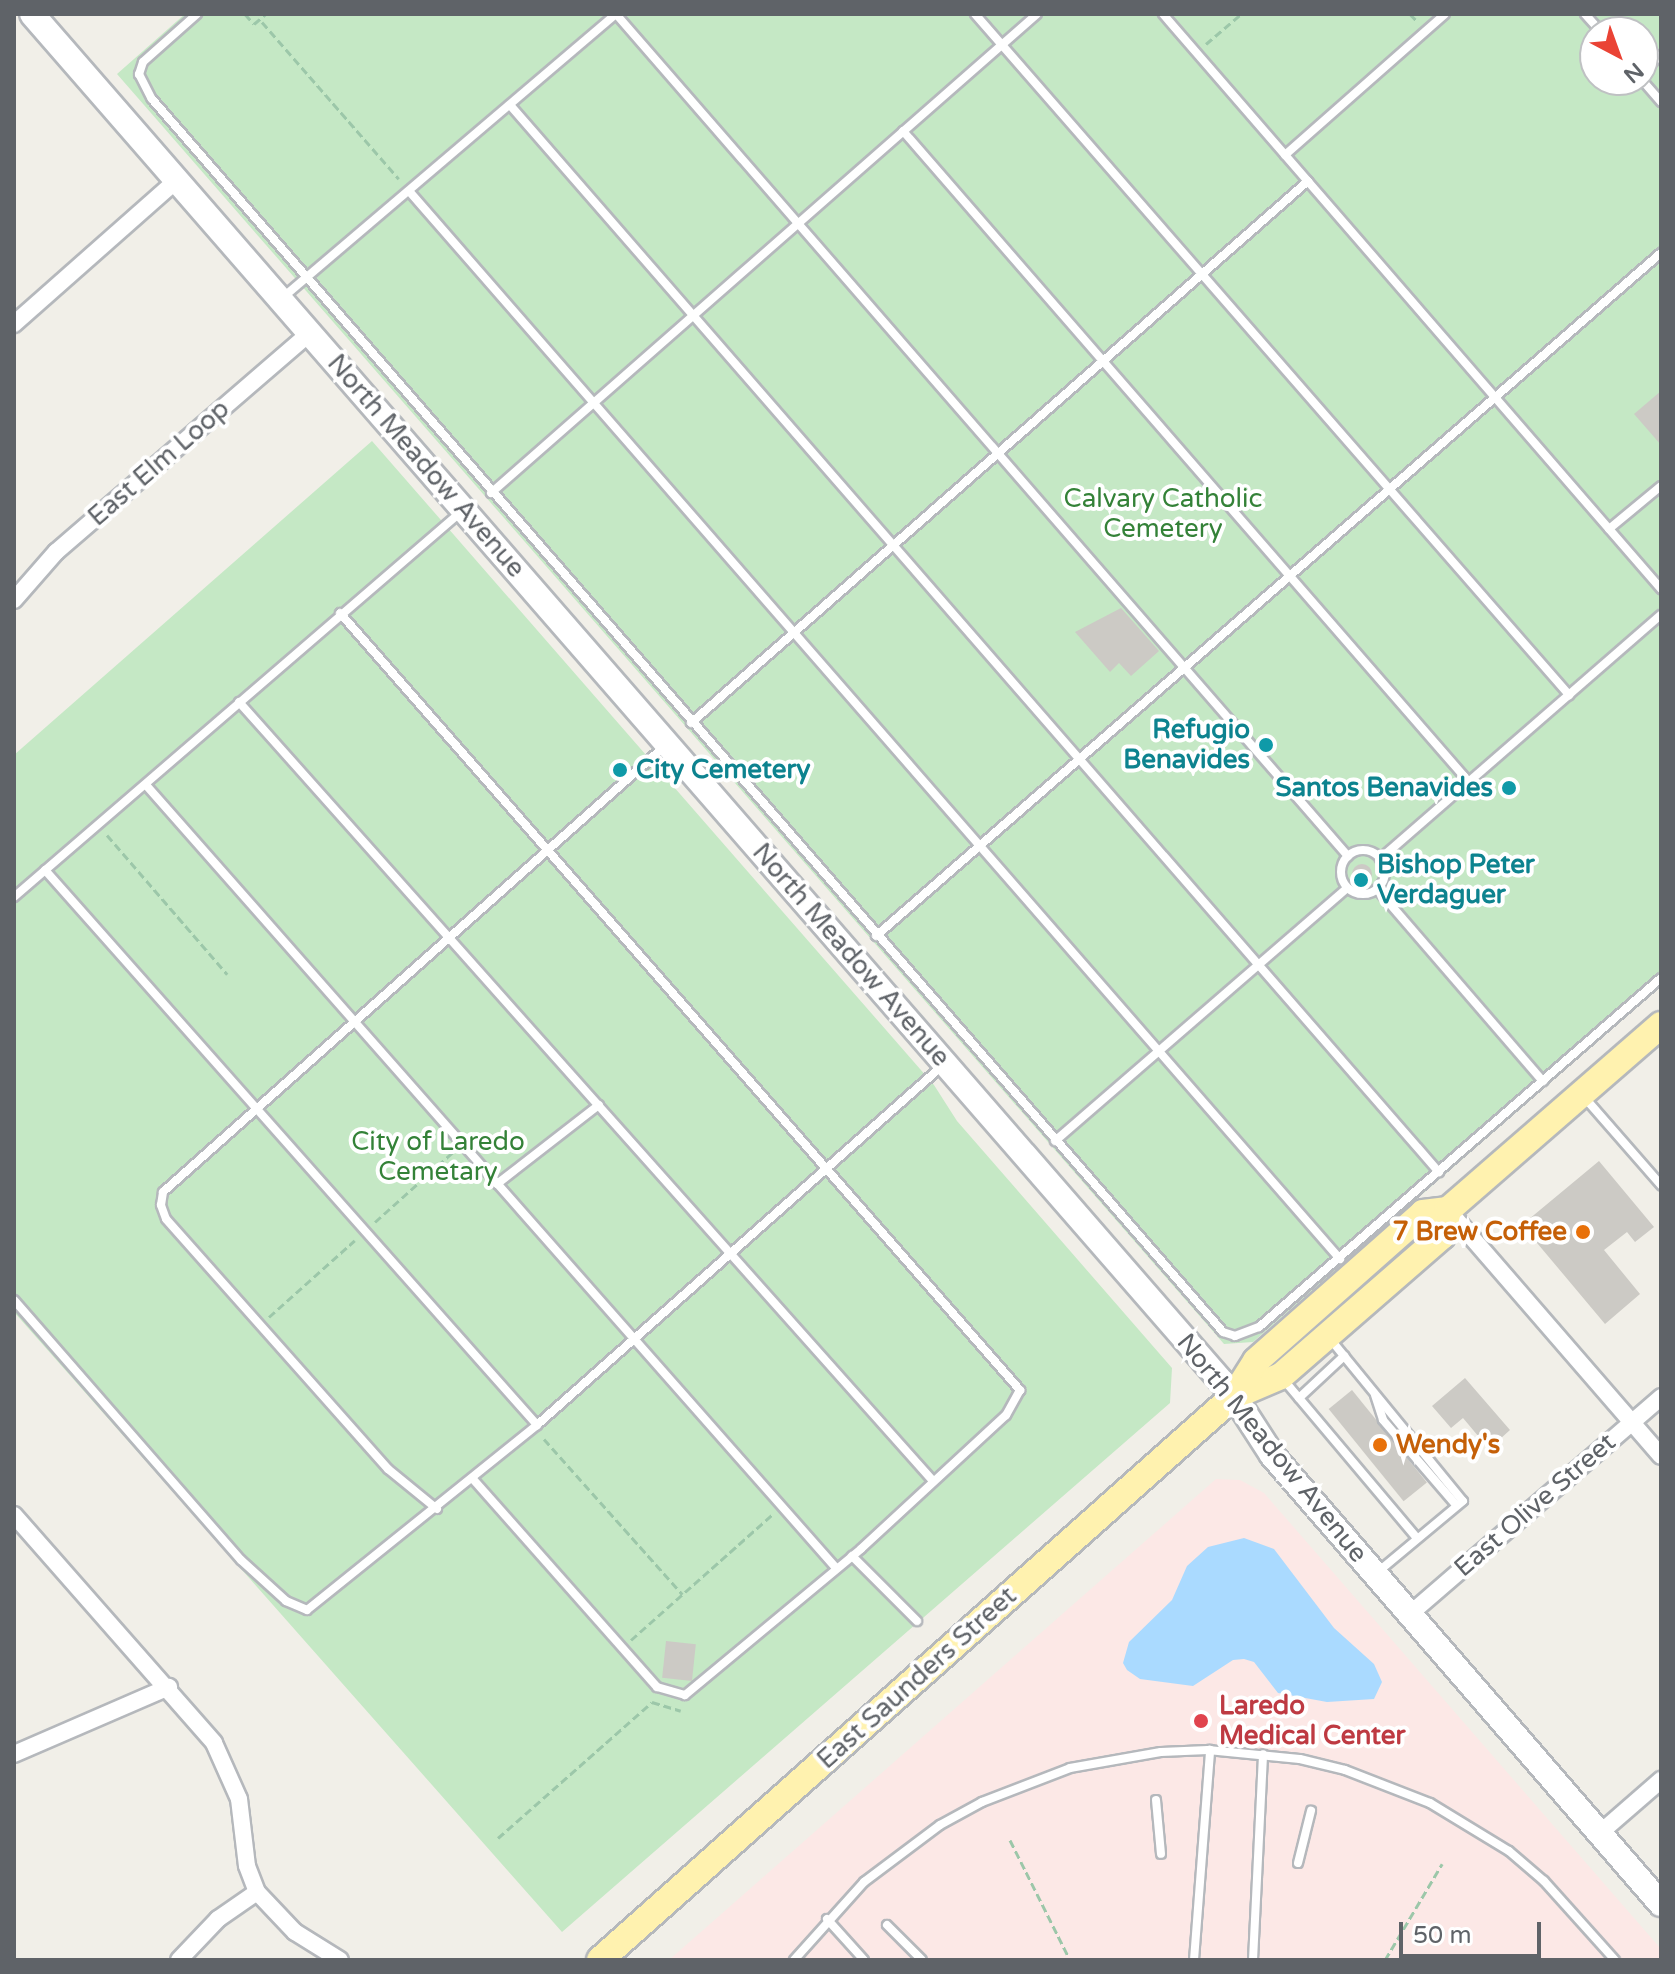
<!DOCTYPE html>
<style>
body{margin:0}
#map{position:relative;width:1675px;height:1974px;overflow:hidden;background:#f1efe8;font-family:"Varela Round",sans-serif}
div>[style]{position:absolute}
.medical>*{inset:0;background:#fce8e6}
.green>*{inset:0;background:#c5e8c5}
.water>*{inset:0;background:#aadaff}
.building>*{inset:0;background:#cccac5;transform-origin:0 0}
.round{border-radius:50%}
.path>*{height:3px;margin-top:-1.5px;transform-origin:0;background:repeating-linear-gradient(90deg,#9cc7a9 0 8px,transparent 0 12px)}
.roads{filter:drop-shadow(2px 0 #b5b8bc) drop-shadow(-2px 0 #b5b8bc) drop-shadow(0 2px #b5b8bc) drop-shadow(0 -2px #b5b8bc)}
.lane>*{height:8px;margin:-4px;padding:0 4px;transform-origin:4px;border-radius:4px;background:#fff}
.lane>.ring{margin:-4px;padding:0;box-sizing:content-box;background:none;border:8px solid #fff;border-radius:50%}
.street>*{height:16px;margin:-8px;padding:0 8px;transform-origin:8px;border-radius:8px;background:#fff}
.secondary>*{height:24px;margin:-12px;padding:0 12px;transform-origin:12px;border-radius:12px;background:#fff}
.primary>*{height:26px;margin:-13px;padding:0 13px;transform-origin:13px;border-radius:13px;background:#fff2af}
.dots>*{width:22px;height:22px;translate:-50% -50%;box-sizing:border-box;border:4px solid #fff;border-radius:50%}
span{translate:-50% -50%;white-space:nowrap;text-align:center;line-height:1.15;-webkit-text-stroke:8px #fff;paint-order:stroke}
.street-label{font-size:26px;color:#5f6368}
.park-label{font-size:26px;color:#348238}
.culture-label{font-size:26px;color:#0d838f;font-weight:700}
.right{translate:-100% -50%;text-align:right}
.left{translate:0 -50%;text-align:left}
.food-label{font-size:26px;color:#c56008;font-weight:700}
.health-label{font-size:26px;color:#be3a42;font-weight:700}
.frame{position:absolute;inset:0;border:16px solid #5f6368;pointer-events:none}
.north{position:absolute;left:1579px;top:16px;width:80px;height:80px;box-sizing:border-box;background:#fff;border:2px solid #bfc1c3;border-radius:50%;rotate:139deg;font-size:22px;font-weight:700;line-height:32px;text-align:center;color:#5f6368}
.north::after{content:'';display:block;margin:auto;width:28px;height:36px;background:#ea4335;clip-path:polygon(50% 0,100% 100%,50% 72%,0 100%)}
.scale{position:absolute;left:1399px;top:1922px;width:142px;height:36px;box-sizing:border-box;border:4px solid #5f6368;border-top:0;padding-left:10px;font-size:24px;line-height:28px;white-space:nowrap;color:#5f6368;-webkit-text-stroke:6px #fff;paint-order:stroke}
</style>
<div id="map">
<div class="medical">
<i style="clip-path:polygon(1216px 1479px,1240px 1480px,1264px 1493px,1661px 1949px,1661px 1960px,669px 1960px)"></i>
</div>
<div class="green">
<i style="clip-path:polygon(evenodd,185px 14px,1661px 14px,1661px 986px,1253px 1342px,1224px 1344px,117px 74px,185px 14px,1595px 32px,1643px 32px,1643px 80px,1595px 80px,1595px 32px)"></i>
<i style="clip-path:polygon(372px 441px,934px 1085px,957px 1121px,1172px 1368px,1170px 1403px,562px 1932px,14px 1312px,14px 755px)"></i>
</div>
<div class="water">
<i style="clip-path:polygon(1244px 1538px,1274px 1549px,1334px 1628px,1374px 1664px,1382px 1682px,1374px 1699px,1327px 1702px,1278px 1693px,1254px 1662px,1244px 1659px,1233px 1660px,1193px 1686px,1140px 1679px,1127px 1670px,1123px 1663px,1129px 1642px,1172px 1600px,1187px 1566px,1208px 1547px)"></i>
</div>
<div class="building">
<i style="clip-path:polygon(1661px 391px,1661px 445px,1634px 414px)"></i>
<i style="clip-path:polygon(1121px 608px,1159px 651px,1131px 676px,1119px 663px,1110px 672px,1075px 632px)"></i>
<i class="round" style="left:1352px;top:864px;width:20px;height:20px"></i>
<i style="clip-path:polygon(1599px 1161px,1654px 1227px,1635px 1242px,1627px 1232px,1604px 1250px,1640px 1294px,1605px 1324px,1522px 1225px)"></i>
<i style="clip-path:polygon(1465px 1378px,1510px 1430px,1489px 1449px,1463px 1418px,1451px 1428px,1432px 1406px)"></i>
<i style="left:1352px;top:1390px;width:119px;height:30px;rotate:51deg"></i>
<i style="left:666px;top:1641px;width:30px;height:37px;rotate:6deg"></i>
</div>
<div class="path">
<i style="left:245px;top:14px;width:13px;rotate:48deg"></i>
<i style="left:254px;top:24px;width:16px;rotate:-40deg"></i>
<i style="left:1410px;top:14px;width:10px;rotate:45deg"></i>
<i style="left:262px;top:22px;width:208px;rotate:48.9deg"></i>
<i style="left:1206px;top:44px;width:46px;rotate:-40.6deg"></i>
<i style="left:107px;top:835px;width:184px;rotate:49.2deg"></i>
<i style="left:375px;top:1222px;width:105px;rotate:-41.9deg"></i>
<i style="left:269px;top:1317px;width:115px;rotate:-41.8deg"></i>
<i style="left:544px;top:1439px;width:208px;rotate:48.3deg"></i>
<i style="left:631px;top:1640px;width:188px;rotate:-41.6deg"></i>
<i style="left:498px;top:1838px;width:205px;rotate:-41.4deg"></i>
<i style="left:652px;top:1702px;width:30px;rotate:17deg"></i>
<i style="left:1010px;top:1840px;width:134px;rotate:63.4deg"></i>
<i style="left:1385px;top:1960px;width:112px;rotate:-59.3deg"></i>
</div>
<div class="roads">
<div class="lane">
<i style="left:197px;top:14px;width:72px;rotate:138.4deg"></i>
<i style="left:143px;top:62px;width:13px;rotate:108deg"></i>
<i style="left:139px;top:74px;width:28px;rotate:63deg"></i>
<i style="left:152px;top:99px;width:1633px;rotate:49.02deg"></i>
<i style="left:1223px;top:1332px;width:13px;rotate:18deg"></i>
<i style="left:1235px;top:1336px;width:26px;rotate:-21deg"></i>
<i style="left:1259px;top:1327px;width:532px;rotate:-40.96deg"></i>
<i style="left:975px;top:14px;width:904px;rotate:48.9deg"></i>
<i style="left:1163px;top:14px;width:761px;rotate:49.1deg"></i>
<i style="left:1585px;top:14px;width:24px;rotate:48deg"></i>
<i style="left:1643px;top:71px;width:24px;rotate:-42deg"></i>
<i style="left:1642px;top:80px;width:29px;rotate:49deg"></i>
<i style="left:510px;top:105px;width:1415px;rotate:48.96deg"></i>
<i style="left:903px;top:131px;width:863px;rotate:49deg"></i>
<i style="left:1285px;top:155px;width:213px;rotate:-41.4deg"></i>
<i style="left:409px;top:191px;width:1417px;rotate:48.92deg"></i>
<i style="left:281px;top:299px;width:440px;rotate:-40.4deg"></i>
<i style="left:616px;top:14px;width:1116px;rotate:49deg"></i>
<i style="left:491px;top:493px;width:726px;rotate:-41.26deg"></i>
<i style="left:1609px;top:529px;width:67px;rotate:-39.6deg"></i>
<i style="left:340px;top:613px;width:1033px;rotate:48.81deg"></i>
<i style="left:1020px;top:1390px;width:29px;rotate:119deg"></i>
<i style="left:1006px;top:1415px;width:197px;rotate:137.3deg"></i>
<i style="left:861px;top:1549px;width:229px;rotate:140.3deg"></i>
<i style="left:685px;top:1695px;width:29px;rotate:-164deg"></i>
<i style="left:657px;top:1687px;width:278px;rotate:-131.5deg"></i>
<i style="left:239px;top:702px;width:1043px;rotate:48.3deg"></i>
<i style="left:691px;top:723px;width:821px;rotate:-41.3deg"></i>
<i style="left:146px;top:785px;width:1044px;rotate:48.61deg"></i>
<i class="ring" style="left:1341px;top:850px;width:36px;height:36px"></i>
<i style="left:1380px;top:859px;width:372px;rotate:-41deg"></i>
<i style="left:45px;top:870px;width:742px;rotate:48.44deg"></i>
<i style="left:1377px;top:889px;width:254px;rotate:49.2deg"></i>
<i style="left:14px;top:897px;width:591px;rotate:-40.75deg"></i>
<i style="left:876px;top:936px;width:1041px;rotate:-41.03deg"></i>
<i style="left:1585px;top:1098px;width:116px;rotate:48.9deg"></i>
<i style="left:1055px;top:1141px;width:386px;rotate:-40.9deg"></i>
<i style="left:497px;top:1184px;width:129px;rotate:-37.8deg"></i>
<i style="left:14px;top:1300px;width:345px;rotate:48.9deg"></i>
<i style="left:241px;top:1560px;width:61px;rotate:42.3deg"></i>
<i style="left:286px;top:1601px;width:23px;rotate:23deg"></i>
<i style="left:307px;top:1610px;width:295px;rotate:-38.8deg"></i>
<i style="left:537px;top:1425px;width:540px;rotate:-41.55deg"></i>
<i style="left:1331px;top:1340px;width:208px;rotate:50.7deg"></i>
<i style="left:1463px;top:1501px;width:109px;rotate:140.2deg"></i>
<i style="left:1283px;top:1379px;width:208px;rotate:49.9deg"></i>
<i style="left:1375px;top:1395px;width:26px;rotate:72deg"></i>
<i style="left:1383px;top:1420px;width:112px;rotate:49.3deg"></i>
<i style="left:1299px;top:1398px;width:62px;rotate:-43deg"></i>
<i style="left:437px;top:1509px;width:63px;rotate:-140.8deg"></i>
<i style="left:388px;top:1469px;width:334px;rotate:-131.6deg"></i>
<i style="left:166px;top:1219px;width:15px;rotate:-110deg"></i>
<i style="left:161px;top:1205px;width:13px;rotate:-81deg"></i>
<i style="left:163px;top:1192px;width:673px;rotate:-41.63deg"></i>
<i style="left:852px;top:1556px;width:92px;rotate:45deg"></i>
<i style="left:1156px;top:1800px;width:54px;rotate:84.7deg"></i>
<i style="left:1298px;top:1863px;width:54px;rotate:-76deg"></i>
<i style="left:827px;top:1919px;width:55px;rotate:47.9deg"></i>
<i style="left:887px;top:1925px;width:49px;rotate:45deg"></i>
<i style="left:794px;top:1960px;width:105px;rotate:-48.1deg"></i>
<i style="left:864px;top:1882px;width:95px;rotate:-36.9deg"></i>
<i style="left:940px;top:1825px;width:48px;rotate:-28.7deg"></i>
<i style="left:982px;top:1802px;width:94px;rotate:-21.1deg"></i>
<i style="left:1070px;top:1768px;width:92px;rotate:-10deg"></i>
<i style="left:1161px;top:1752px;width:47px;rotate:-2.4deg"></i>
<i style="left:1208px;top:1750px;width:92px;rotate:5.6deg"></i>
<i style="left:1300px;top:1759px;width:46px;rotate:13.7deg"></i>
<i style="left:1345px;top:1770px;width:91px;rotate:21.2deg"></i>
<i style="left:1430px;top:1803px;width:92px;rotate:31.3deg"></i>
<i style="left:1509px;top:1851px;width:46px;rotate:40.6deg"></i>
<i style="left:1544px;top:1881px;width:106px;rotate:48.1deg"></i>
<i style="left:1194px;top:1960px;width:211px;rotate:-85.6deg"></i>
<i style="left:1253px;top:1960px;width:206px;rotate:-87.2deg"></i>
</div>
<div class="street">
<i style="left:14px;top:324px;width:217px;rotate:-41.5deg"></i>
<i style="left:14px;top:600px;width:64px;rotate:-48.8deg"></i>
<i style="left:56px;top:552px;width:335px;rotate:-40.8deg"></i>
<i style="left:1448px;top:1210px;width:325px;rotate:49.1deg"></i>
<i style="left:14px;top:1515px;width:303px;rotate:48.7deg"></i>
<i style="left:214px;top:1743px;width:61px;rotate:65.9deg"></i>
<i style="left:239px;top:1799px;width:67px;rotate:83.2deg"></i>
<i style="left:247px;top:1866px;width:28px;rotate:69deg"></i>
<i style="left:257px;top:1892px;width:55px;rotate:46.5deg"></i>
<i style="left:295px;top:1932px;width:53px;rotate:31.9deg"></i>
<i style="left:1410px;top:1614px;width:332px;rotate:-40.8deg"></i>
<i style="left:14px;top:1754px;width:169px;rotate:-23.4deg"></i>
<i style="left:1600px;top:1833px;width:81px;rotate:-41deg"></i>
<i style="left:179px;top:1960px;width:57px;rotate:-46.4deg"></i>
<i style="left:218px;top:1919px;width:47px;rotate:-34.7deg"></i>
</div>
<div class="secondary">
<i style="left:32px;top:14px;width:1832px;rotate:48.98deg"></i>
<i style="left:1234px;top:1396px;width:70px;rotate:57.2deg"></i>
<i style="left:1272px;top:1455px;width:594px;rotate:49.1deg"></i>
</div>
<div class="primary">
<i style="left:1234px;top:1396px;width:51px;rotate:-23.1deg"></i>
<i style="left:1281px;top:1376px;width:213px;rotate:-41deg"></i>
<i style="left:1442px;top:1236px;width:27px;rotate:-77deg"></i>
<i style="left:600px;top:1960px;width:849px;rotate:-41.66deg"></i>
<i style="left:1234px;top:1396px;width:41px;rotate:-57.8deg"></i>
<i style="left:1256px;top:1361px;width:223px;rotate:-41.5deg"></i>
<i style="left:1423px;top:1213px;width:25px;rotate:-7deg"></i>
<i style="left:1448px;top:1210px;width:282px;rotate:-41deg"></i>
</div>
</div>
<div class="dots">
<i style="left:1266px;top:745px;background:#0f9aa8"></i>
<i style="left:620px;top:770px;background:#0f9aa8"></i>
<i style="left:1509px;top:788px;background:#0f9aa8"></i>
<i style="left:1361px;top:880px;background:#0f9aa8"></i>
<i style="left:1583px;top:1232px;background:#e8710a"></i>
<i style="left:1380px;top:1445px;background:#e8710a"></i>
<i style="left:1201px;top:1721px;background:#e0444e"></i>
</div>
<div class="street-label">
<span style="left:159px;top:463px;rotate:-41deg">East Elm Loop</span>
<span style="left:426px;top:466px;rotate:49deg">North Meadow Avenue</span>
<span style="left:851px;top:955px;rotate:49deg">North Meadow Avenue</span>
<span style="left:1272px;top:1448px;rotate:51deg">North Meadow Avenue</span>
<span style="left:1535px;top:1505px;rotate:-41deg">East Olive Street</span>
<span style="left:917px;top:1678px;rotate:-42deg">East Saunders Street</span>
</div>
<div class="park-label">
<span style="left:1163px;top:514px">Calvary Catholic<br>Cemetery</span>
<span style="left:438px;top:1157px">City of Laredo<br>Cemetary</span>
</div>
<div class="culture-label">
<span class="right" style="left:1250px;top:745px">Refugio<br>Benavides</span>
<span class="left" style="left:636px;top:770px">City Cemetery</span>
<span class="right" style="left:1493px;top:788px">Santos Benavides</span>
<span class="left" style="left:1377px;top:880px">Bishop Peter<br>Verdaguer</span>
</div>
<div class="food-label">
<span class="right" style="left:1567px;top:1232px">7 Brew Coffee</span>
<span class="left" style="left:1396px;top:1445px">Wendy's</span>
</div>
<div class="health-label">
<span class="left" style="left:1219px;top:1721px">Laredo<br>Medical Center</span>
</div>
<div class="frame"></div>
<div class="north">N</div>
<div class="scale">50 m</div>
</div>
